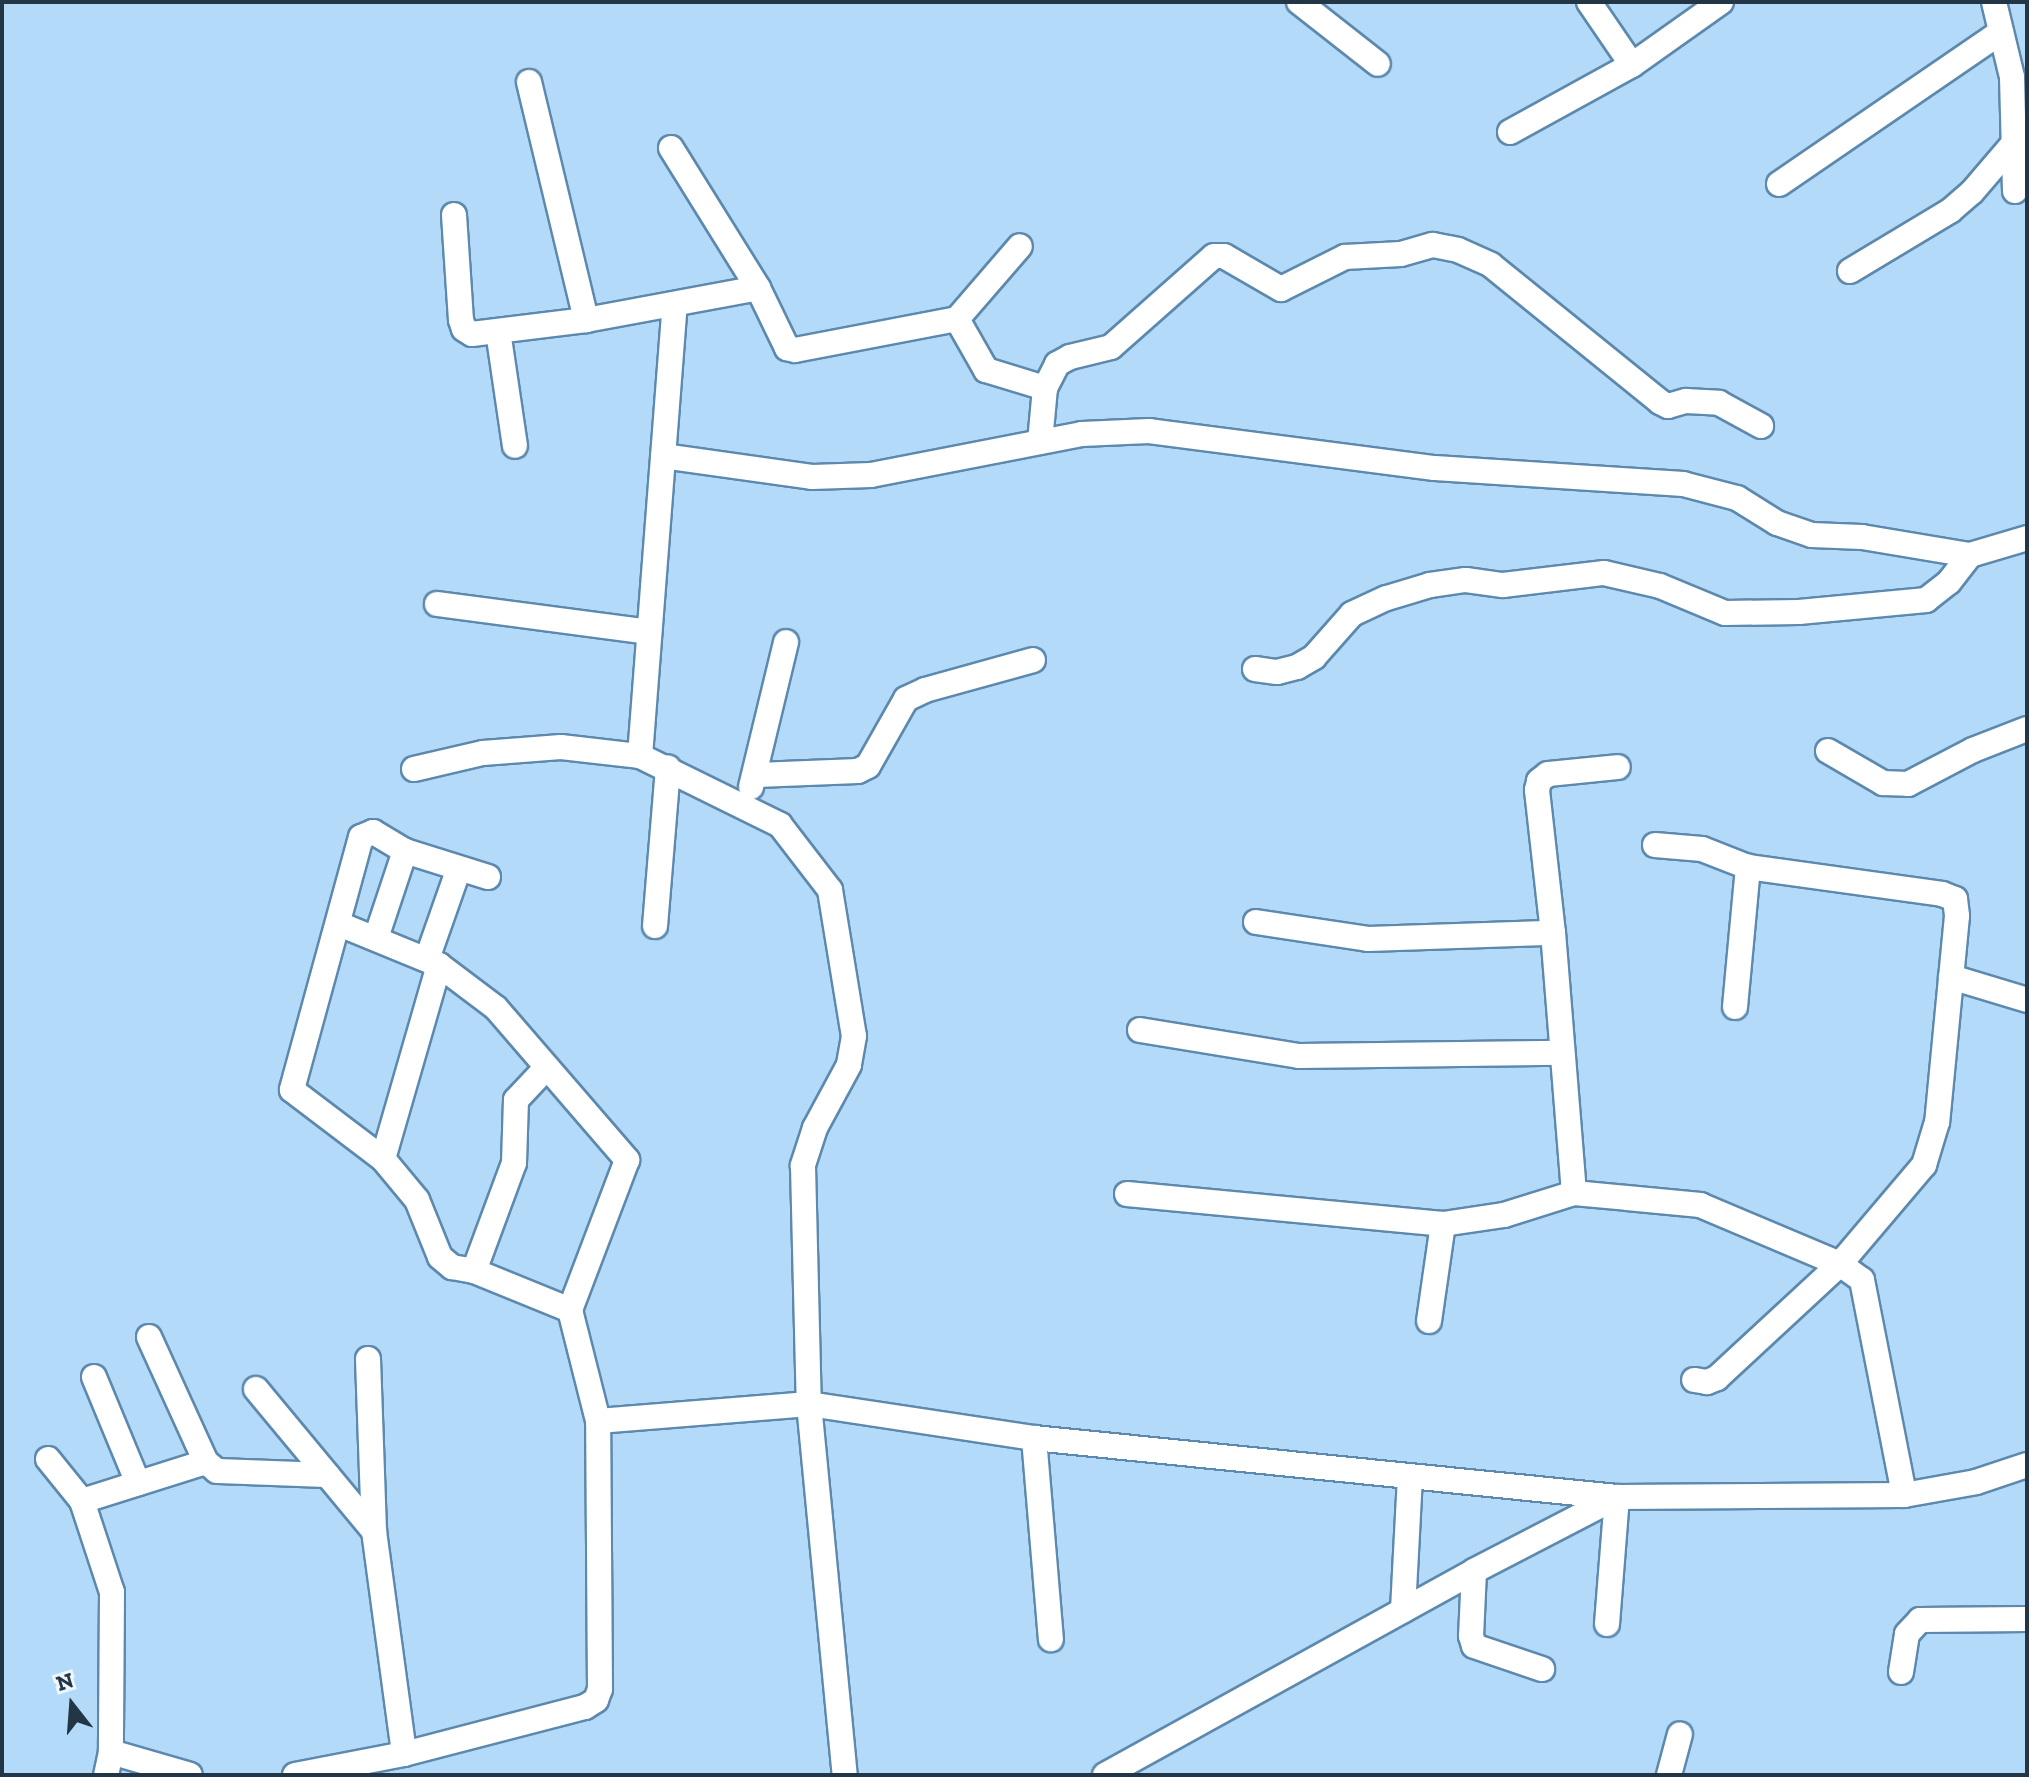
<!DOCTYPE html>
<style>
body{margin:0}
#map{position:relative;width:2029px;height:1777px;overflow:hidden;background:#b4daf9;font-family:"Zilla Slab",serif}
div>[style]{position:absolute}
.roads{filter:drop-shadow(2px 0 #5c89ad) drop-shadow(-2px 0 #5c89ad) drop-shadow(0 2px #5c89ad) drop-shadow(0 -2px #5c89ad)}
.street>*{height:24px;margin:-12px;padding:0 12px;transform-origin:12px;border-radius:12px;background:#fff}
span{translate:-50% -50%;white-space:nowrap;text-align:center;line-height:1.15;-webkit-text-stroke:7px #eef7ff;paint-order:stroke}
.frame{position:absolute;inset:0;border:4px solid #233645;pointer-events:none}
.north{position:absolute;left:32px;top:1665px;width:80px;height:80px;-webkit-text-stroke:6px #eef7ff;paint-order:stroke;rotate:343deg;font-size:22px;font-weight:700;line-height:32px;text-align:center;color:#233645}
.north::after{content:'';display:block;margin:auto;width:28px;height:36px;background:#233645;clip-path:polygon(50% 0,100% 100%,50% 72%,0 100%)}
</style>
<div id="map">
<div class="roads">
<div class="street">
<i style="left:1299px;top:2px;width:100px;rotate:38.1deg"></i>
<i style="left:1589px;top:2px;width:76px;rotate:55.7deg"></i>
<i style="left:1994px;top:2px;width:77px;rotate:76.5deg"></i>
<i style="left:2012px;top:77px;width:114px;rotate:88.5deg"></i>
<i style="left:529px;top:82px;width:245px;rotate:76.5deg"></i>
<i style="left:1510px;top:132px;width:139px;rotate:-28.8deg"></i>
<i style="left:1632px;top:65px;width:109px;rotate:-35.3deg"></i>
<i style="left:671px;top:148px;width:165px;rotate:58.1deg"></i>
<i style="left:758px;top:288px;width:67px;rotate:64.2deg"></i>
<i style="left:787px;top:348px;width:8px;rotate:14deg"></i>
<i style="left:795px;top:350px;width:165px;rotate:-10.8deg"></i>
<i style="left:957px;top:319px;width:96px;rotate:-49.2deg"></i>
<i style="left:1779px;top:184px;width:269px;rotate:-34.4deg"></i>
<i style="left:454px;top:215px;width:105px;rotate:86.2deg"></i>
<i style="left:461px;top:320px;width:9px;rotate:72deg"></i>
<i style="left:464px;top:329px;width:9px;rotate:32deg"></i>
<i style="left:472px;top:334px;width:115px;rotate:-7deg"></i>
<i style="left:586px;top:320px;width:175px;rotate:-10.5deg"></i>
<i style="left:1850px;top:271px;width:117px;rotate:-31deg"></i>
<i style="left:1950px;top:211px;width:29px;rotate:-41deg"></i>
<i style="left:1972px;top:192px;width:65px;rotate:-49.4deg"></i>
<i style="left:957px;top:319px;width:59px;rotate:60.4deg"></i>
<i style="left:986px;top:370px;width:62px;rotate:17deg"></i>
<i style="left:498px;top:331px;width:116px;rotate:81.6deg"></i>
<i style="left:1040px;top:442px;width:54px;rotate:-84.7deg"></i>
<i style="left:1045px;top:388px;width:27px;rotate:-63deg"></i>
<i style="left:1057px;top:364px;width:15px;rotate:-28deg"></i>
<i style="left:1070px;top:357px;width:42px;rotate:-13.7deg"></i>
<i style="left:1111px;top:347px;width:137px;rotate:-41.5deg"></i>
<i style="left:1214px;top:256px;width:10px"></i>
<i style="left:1224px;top:256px;width:66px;rotate:30.1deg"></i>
<i style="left:1281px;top:289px;width:72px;rotate:-26.6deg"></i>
<i style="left:1345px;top:257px;width:56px;rotate:-3.1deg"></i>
<i style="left:1401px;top:254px;width:33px;rotate:-16deg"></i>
<i style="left:1433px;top:245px;width:25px;rotate:11deg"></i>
<i style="left:1458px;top:250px;width:36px;rotate:24deg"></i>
<i style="left:1491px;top:265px;width:218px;rotate:39deg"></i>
<i style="left:1660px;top:402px;width:9px;rotate:27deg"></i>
<i style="left:1668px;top:406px;width:19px;rotate:-16deg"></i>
<i style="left:1686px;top:401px;width:33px;rotate:3deg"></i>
<i style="left:1719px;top:403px;width:48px;rotate:28.7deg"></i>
<i style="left:663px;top:456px;width:150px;rotate:8deg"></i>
<i style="left:812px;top:477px;width:59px;rotate:-1.9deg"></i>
<i style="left:871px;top:475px;width:215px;rotate:-11deg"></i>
<i style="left:1082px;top:434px;width:67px;rotate:-2.6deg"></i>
<i style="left:1149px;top:431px;width:288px;rotate:7.4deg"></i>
<i style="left:1435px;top:468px;width:249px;rotate:3.7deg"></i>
<i style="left:1683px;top:484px;width:56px;rotate:14.5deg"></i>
<i style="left:1737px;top:498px;width:47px;rotate:32deg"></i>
<i style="left:1777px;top:523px;width:37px;rotate:19deg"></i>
<i style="left:1812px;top:535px;width:50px;rotate:2.3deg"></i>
<i style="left:1862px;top:537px;width:109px;rotate:9.5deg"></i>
<i style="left:1970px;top:555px;width:59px;rotate:-16.6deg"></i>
<i style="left:437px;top:604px;width:214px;rotate:7.5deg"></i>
<i style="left:1255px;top:669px;width:22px;rotate:8deg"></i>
<i style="left:1277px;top:672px;width:21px;rotate:-14deg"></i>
<i style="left:1297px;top:667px;width:20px;rotate:-30deg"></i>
<i style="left:1314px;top:657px;width:57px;rotate:-48.5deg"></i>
<i style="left:1352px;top:614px;width:38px;rotate:-25deg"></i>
<i style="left:1387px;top:598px;width:45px;rotate:-16.8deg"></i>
<i style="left:1430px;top:585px;width:36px;rotate:-8deg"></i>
<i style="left:1466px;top:580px;width:37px;rotate:8deg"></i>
<i style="left:1503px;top:585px;width:102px;rotate:-6.8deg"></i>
<i style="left:1604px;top:573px;width:57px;rotate:13.1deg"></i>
<i style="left:1660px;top:586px;width:70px;rotate:22.6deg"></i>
<i style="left:1725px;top:613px;width:74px;rotate:-0.8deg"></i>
<i style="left:1799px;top:612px;width:128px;rotate:-5.4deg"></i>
<i style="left:1926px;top:600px;width:29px;rotate:-38deg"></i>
<i style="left:1949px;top:582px;width:34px;rotate:-52deg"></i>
<i style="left:1828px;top:751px;width:64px;rotate:30.2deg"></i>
<i style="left:1883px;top:783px;width:25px;rotate:2deg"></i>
<i style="left:1908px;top:784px;width:73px;rotate:-27.6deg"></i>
<i style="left:1973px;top:750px;width:58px;rotate:-21.3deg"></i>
<i style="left:640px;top:756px;width:451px;rotate:-85.6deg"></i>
<i style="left:414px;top:769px;width:71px;rotate:-13.1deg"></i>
<i style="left:483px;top:753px;width:78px;rotate:-4.4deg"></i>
<i style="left:561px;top:747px;width:80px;rotate:6.5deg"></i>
<i style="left:640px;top:756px;width:156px;rotate:26.2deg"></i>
<i style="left:780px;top:825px;width:82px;rotate:52.4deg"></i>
<i style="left:830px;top:890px;width:148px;rotate:80.7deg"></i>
<i style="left:854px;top:1036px;width:29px;rotate:100deg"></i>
<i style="left:849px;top:1065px;width:72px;rotate:118.4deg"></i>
<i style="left:815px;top:1128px;width:40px;rotate:108deg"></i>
<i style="left:803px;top:1166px;width:238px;rotate:88.6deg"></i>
<i style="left:809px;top:1404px;width:373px;rotate:84.5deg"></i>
<i style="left:757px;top:775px;width:101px;rotate:-2.3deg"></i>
<i style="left:858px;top:771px;width:11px;rotate:-27deg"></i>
<i style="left:868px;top:766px;width:77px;rotate:-60.4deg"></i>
<i style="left:906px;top:699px;width:21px;rotate:-25deg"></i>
<i style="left:925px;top:690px;width:112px;rotate:-15.5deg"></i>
<i style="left:751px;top:787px;width:149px;rotate:-76.4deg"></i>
<i style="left:1655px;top:845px;width:47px;rotate:4.9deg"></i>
<i style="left:1702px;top:849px;width:49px;rotate:21.4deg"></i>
<i style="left:1748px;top:867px;width:196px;rotate:7.9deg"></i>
<i style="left:1942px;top:894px;width:14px;rotate:21deg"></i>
<i style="left:1955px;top:899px;width:17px;rotate:83deg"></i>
<i style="left:1957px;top:916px;width:207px;rotate:95.5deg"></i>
<i style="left:1937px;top:1122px;width:45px;rotate:106.8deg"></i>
<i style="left:1924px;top:1165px;width:130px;rotate:130.3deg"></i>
<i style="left:1840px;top:1264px;width:168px;rotate:137.2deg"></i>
<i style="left:1717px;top:1378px;width:11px;rotate:158deg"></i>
<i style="left:1707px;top:1382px;width:13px;rotate:-171deg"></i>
<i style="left:488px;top:877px;width:87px;rotate:-162.6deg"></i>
<i style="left:405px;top:851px;width:37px;rotate:-149deg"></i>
<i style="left:373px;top:832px;width:13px;rotate:157deg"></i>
<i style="left:361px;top:837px;width:262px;rotate:105.3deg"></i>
<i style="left:292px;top:1090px;width:114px;rotate:37.2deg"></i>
<i style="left:383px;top:1159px;width:53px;rotate:50.3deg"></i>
<i style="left:417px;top:1200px;width:61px;rotate:68deg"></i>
<i style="left:440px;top:1257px;width:16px;rotate:40deg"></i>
<i style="left:452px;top:1267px;width:22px;rotate:10deg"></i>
<i style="left:474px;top:1271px;width:104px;rotate:22.1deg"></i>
<i style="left:1256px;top:922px;width:113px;rotate:8.6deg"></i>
<i style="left:1368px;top:939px;width:185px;rotate:-1.9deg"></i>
<i style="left:339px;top:924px;width:108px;rotate:22.3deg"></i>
<i style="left:439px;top:965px;width:71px;rotate:37deg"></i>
<i style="left:496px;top:1008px;width:201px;rotate:49.2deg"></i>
<i style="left:627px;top:1160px;width:160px;rotate:110.8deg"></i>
<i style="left:570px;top:1310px;width:114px;rotate:75.8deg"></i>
<i style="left:598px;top:1421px;width:212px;rotate:-4.6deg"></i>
<i style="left:809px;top:1404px;width:228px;rotate:8.6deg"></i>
<i style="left:1034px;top:1438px;width:586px;rotate:5.78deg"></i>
<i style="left:1617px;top:1497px;width:287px;rotate:-0.4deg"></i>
<i style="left:1904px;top:1495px;width:73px;rotate:-10.2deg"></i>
<i style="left:1976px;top:1482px;width:54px;rotate:-18.4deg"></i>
<i style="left:655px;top:926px;width:159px;rotate:-85.3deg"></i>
<i style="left:376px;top:938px;width:92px;rotate:-71.6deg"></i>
<i style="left:427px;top:959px;width:96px;rotate:-70.6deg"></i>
<i style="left:1951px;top:977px;width:79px;rotate:16.8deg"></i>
<i style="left:1735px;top:1007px;width:141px;rotate:-84.7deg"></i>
<i style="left:1140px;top:1030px;width:161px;rotate:9.3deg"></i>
<i style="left:1299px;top:1056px;width:263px;rotate:-0.7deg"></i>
<i style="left:383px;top:1159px;width:202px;rotate:-73.9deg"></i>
<i style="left:1574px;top:1193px;width:261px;rotate:-94.6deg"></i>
<i style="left:1553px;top:933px;width:144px;rotate:-96.4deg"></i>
<i style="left:1537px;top:790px;width:9px;rotate:-77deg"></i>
<i style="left:1539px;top:781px;width:11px;rotate:-38deg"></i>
<i style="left:1548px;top:774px;width:70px;rotate:-5.7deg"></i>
<i style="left:1127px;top:1194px;width:317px;rotate:5.4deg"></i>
<i style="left:1443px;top:1224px;width:62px;rotate:-8.4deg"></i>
<i style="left:1504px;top:1215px;width:73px;rotate:-17.4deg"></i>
<i style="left:1574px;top:1193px;width:127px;rotate:5.4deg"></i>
<i style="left:1700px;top:1205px;width:152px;rotate:22.9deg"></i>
<i style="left:1840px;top:1264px;width:27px;rotate:36deg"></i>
<i style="left:1862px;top:1280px;width:219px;rotate:78.9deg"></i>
<i style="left:474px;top:1271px;width:115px;rotate:-69.7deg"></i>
<i style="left:514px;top:1163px;width:63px;rotate:-88.2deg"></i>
<i style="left:516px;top:1100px;width:45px;rotate:-46.8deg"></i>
<i style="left:1429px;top:1321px;width:98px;rotate:-81.8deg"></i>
<i style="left:149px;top:1337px;width:137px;rotate:65.5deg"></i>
<i style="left:206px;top:1462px;width:14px;rotate:39deg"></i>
<i style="left:217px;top:1471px;width:110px;rotate:2.1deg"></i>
<i style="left:368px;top:1359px;width:172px;rotate:88deg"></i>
<i style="left:374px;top:1531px;width:225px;rotate:82.3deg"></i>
<i style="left:94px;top:1377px;width:115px;rotate:67.5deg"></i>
<i style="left:256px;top:1389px;width:185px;rotate:50.3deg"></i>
<i style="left:1034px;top:1438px;width:202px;rotate:85.2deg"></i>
<i style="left:48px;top:1459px;width:54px;rotate:51deg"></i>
<i style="left:82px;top:1501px;width:96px;rotate:71.8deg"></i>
<i style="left:112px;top:1592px;width:160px;rotate:90.4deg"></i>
<i style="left:111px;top:1752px;width:24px;rotate:102deg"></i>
<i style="left:82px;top:1501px;width:130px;rotate:-17.5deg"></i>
<i style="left:1474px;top:1571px;width:65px;rotate:92.6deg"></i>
<i style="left:1471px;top:1636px;width:10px;rotate:73deg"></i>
<i style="left:1474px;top:1646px;width:72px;rotate:18.7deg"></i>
<i style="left:1403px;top:1610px;width:133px;rotate:-87deg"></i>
<i style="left:1607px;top:1624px;width:127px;rotate:-85.5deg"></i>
<i style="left:1901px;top:1672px;width:38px;rotate:-81deg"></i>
<i style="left:1907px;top:1634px;width:19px;rotate:-47deg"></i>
<i style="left:1920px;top:1620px;width:107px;rotate:-0.5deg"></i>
<i style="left:111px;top:1752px;width:82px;rotate:16.2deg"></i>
<i style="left:295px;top:1775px;width:111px;rotate:-10.9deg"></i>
<i style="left:404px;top:1754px;width:187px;rotate:-14.6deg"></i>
<i style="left:585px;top:1707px;width:13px;rotate:-32deg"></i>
<i style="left:596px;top:1700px;width:12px;rotate:-70deg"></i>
<i style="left:600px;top:1689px;width:268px;rotate:-90.4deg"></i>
<i style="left:1105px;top:1775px;width:422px;rotate:-28.9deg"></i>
<i style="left:1474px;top:1571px;width:161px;rotate:-27.4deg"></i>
<i style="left:1669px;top:1775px;width:42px;rotate:-75deg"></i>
</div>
</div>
<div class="frame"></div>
<div class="north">N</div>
</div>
